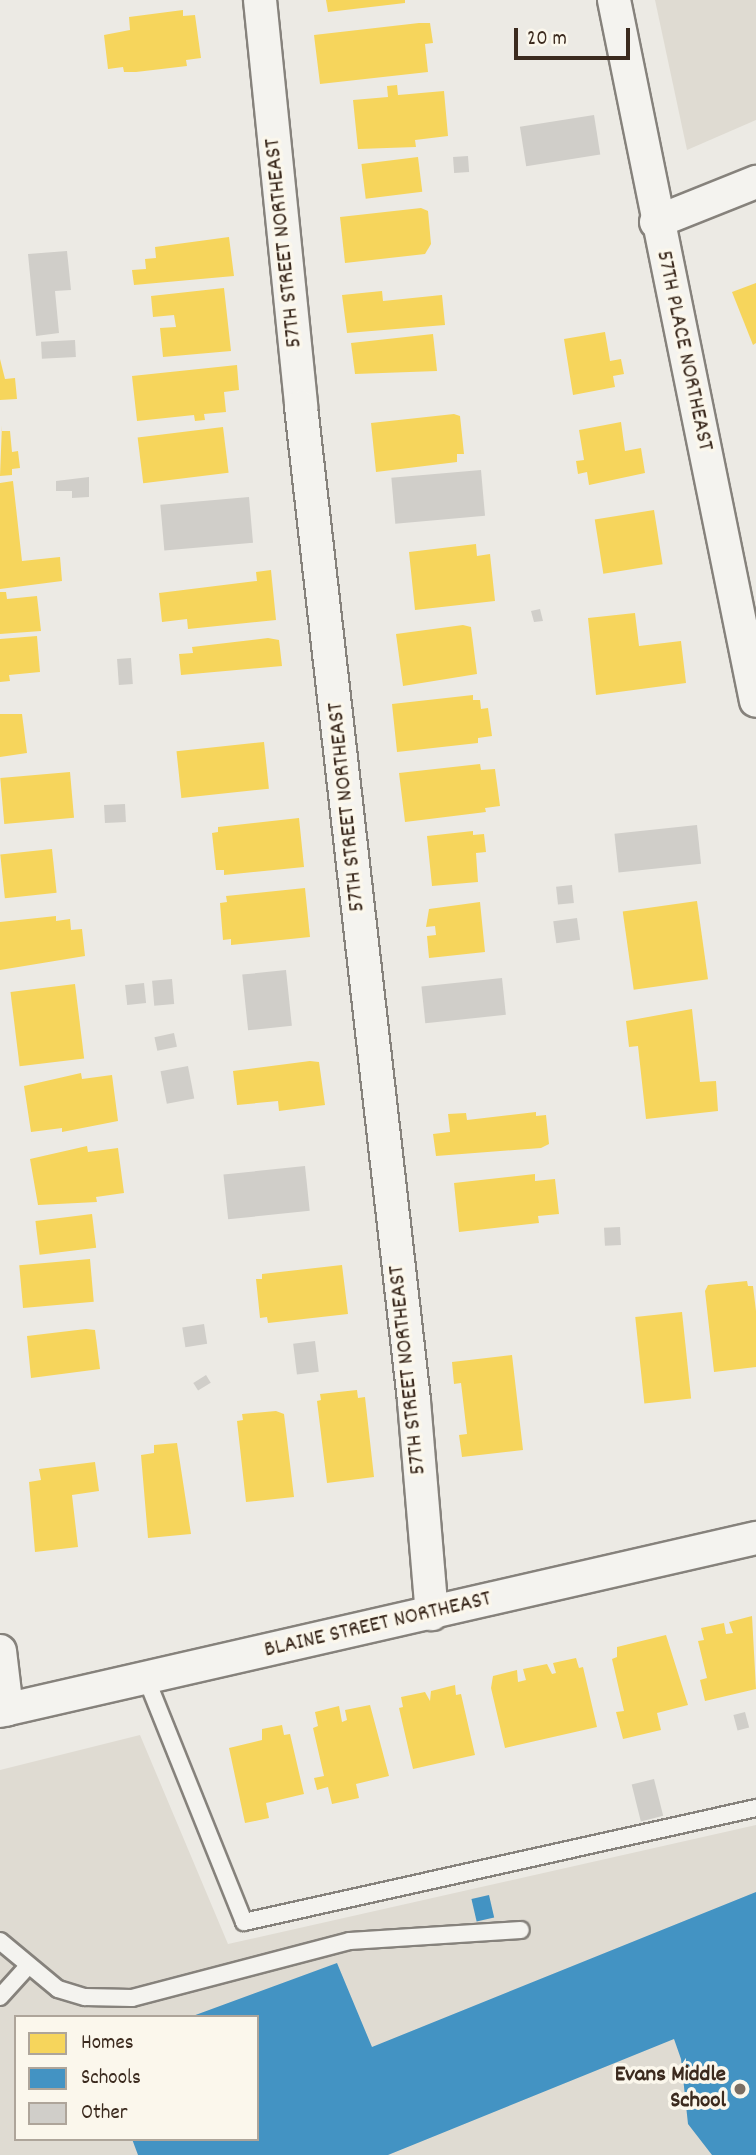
<!DOCTYPE html>
<style>
body{margin:0}
#map{position:relative;width:756px;height:2155px;overflow:hidden;background:#eceae4;font-family:Dekko,sans-serif}
div>[style]{position:absolute}
.built>*{inset:0;background:#dfdbd2}
.homes>*{inset:0;background:#f6d55c;transform-origin:0 0}
.schools>*{inset:0;background:#4393c3;transform-origin:0 0}
.building>*{inset:0;background:#d0cec9;transform-origin:0 0}
.roads{filter:drop-shadow(2px 0 #86827c) drop-shadow(-2px 0 #86827c) drop-shadow(0 2px #86827c) drop-shadow(0 -2px #86827c)}
.service>*{height:16px;margin:-8px;padding:0 8px;transform-origin:8px;border-radius:8px;background:#f4f3ef}
.minor>*{height:32px;margin:-16px;padding:0 16px;transform-origin:16px;border-radius:16px;background:#f4f3ef}
.dots>*{width:19px;height:19px;translate:-50% -50%;box-sizing:border-box;border:4px solid #fbf7ec;border-radius:50%}
span{translate:-50% -50%;white-space:nowrap;text-align:center;line-height:1.15;-webkit-text-stroke:7px #fbf7ec;paint-order:stroke}
.street-label{font-size:23px;color:#3b2a1e}
.poi-label{font-size:23px;color:#3b2a1e;font-weight:700}
.right{translate:-100% -50%;text-align:right}
.legend{position:absolute;left:14px;top:2015px;width:245px;height:126px;box-sizing:border-box;background:#fbf7ec;border:2px solid #aea59a;margin:0;padding:9px 12px;list-style:none;font-size:21px;color:#3b2a1e}
.legend li{display:flex;align-items:center;gap:14px;height:35px}
.legend b{width:35px;border:2px solid #aea59a}
.scale{position:absolute;left:514px;top:28px;width:116px;height:32px;box-sizing:border-box;border:4px solid #3b2a1e;border-top:0;padding-left:9px;font-size:21px;line-height:24px;white-space:nowrap;color:#3b2a1e;-webkit-text-stroke:5px #fbf7ec;paint-order:stroke}
</style>
<div id="map">
<div class="built">
<i style="clip-path:polygon(655px 0,756px 0,756px 120px,687px 150px)"></i>
<i style="clip-path:polygon(evenodd,140px 1735px,228px 1944px,756px 1825px,756px 2155px,0 2155px,0 1770px,140px 1735px,16px 2017px,257px 2017px,257px 2139px,16px 2139px,16px 2017px)"></i>
</div>
<div class="homes">
<i style="clip-path:polygon(326px 0,405px 0,405px 3px,328px 12px)"></i>
<i style="clip-path:polygon(183px 10px,183px 16px,195px 15px,201px 58px,186px 60px,187px 66px,136px 72px,124px 72px,123px 67px,108px 69px,104px 35px,130px 30px,129px 17px)"></i>
<i style="clip-path:polygon(419px 23px,430px 23px,433px 43px,425px 44px,428px 72px,320px 84px,314px 35px)"></i>
<i style="clip-path:polygon(397px 85px,398px 95px,444px 91px,448px 136px,415px 140px,416px 147px,358px 149px,353px 100px,388px 97px,387px 86px)"></i>
<i style="left:418px;top:157px;width:35px;height:57px;rotate:83deg"></i>
<i style="clip-path:polygon(421px 208px,428px 211px,431px 244px,425px 254px,345px 263px,340px 217px)"></i>
<i style="clip-path:polygon(229px 237px,234px 276px,134px 285px,132px 270px,146px 269px,145px 259px,156px 258px,155px 247px)"></i>
<i style="clip-path:polygon(756px 283px,756px 343px,753px 345px,732px 292px)"></i>
<i style="clip-path:polygon(224px 288px,231px 351px,163px 357px,160px 328px,176px 327px,174px 315px,153px 317px,151px 296px)"></i>
<i style="clip-path:polygon(382px 291px,383px 301px,442px 295px,445px 325px,347px 333px,342px 295px)"></i>
<i style="clip-path:polygon(605px 332px,610px 361px,621px 359px,624px 374px,613px 376px,615px 387px,573px 395px,564px 339px)"></i>
<i style="clip-path:polygon(433px 334px,437px 371px,355px 374px,351px 343px)"></i>
<i style="clip-path:polygon(0 359px,5px 379px,15px 378px,17px 399px,0 400px)"></i>
<i style="clip-path:polygon(237px 365px,239px 390px,224px 392px,226px 412px,204px 414px,205px 420px,195px 421px,194px 415px,137px 421px,132px 376px)"></i>
<i style="clip-path:polygon(454px 414px,460px 416px,464px 454px,457px 454px,457px 462px,376px 472px,371px 423px)"></i>
<i style="clip-path:polygon(621px 422px,625px 451px,641px 448px,645px 473px,589px 485px,587px 472px,578px 474px,576px 461px,584px 460px,579px 430px)"></i>
<i style="clip-path:polygon(2px 425px,2px 431px,10px 431px,12px 452px,18px 451px,20px 468px,12px 469px,12px 475px,0 476px)"></i>
<i style="left:223px;top:427px;width:46px;height:86px;rotate:83deg"></i>
<i style="clip-path:polygon(13px 481px,22px 561px,60px 557px,62px 581px,0 589px,0 483px)"></i>
<i style="left:654px;top:510px;width:55px;height:60px;rotate:81deg"></i>
<i style="clip-path:polygon(476px 544px,477px 556px,490px 554px,495px 601px,415px 610px,409px 552px)"></i>
<i style="clip-path:polygon(271px 570px,276px 620px,188px 629px,187px 619px,162px 622px,159px 593px,257px 581px,256px 572px)"></i>
<i style="clip-path:polygon(0 592px,6px 592px,7px 599px,37px 596px,41px 631px,0 634px)"></i>
<i style="clip-path:polygon(635px 613px,639px 646px,681px 641px,686px 683px,596px 695px,588px 618px)"></i>
<i style="clip-path:polygon(463px 625px,471px 627px,477px 674px,403px 686px,396px 634px)"></i>
<i style="clip-path:polygon(37px 636px,40px 672px,9px 675px,10px 681px,0 682px,0 639px)"></i>
<i style="clip-path:polygon(268px 638px,279px 640px,282px 666px,181px 675px,179px 654px,193px 653px,192px 647px)"></i>
<i style="clip-path:polygon(473px 695px,473px 700px,480px 700px,481px 709px,488px 708px,492px 736px,478px 738px,478px 743px,397px 752px,392px 704px)"></i>
<i style="clip-path:polygon(0 714px,22px 714px,27px 753px,0 757px)"></i>
<i style="left:264px;top:742px;width:47px;height:88px;rotate:84deg"></i>
<i style="clip-path:polygon(480px 764px,481px 770px,495px 769px,500px 806px,485px 808px,486px 812px,405px 822px,399px 773px)"></i>
<i style="left:70px;top:772px;width:46px;height:70px;rotate:85deg"></i>
<i style="clip-path:polygon(299px 818px,304px 867px,224px 875px,224px 870px,216px 870px,212px 833px,218px 832px,218px 827px)"></i>
<i style="clip-path:polygon(473px 831px,473px 835px,484px 834px,486px 852px,476px 853px,478px 882px,432px 886px,427px 836px)"></i>
<i style="left:52px;top:849px;width:44px;height:52px;rotate:84deg"></i>
<i style="clip-path:polygon(305px 888px,310px 937px,231px 945px,231px 939px,223px 940px,220px 903px,227px 902px,226px 896px)"></i>
<i style="left:697px;top:901px;width:79px;height:75px;rotate:82deg"></i>
<i style="clip-path:polygon(480px 902px,485px 952px,429px 958px,427px 936px,436px 935px,435px 926px,426px 927px,429px 909px)"></i>
<i style="clip-path:polygon(56px 916px,56px 921px,70px 919px,71px 930px,82px 929px,85px 956px,0 970px,0 922px)"></i>
<i style="left:75px;top:984px;width:75px;height:65px;rotate:83deg"></i>
<i style="clip-path:polygon(692px 1009px,700px 1082px,716px 1081px,718px 1111px,646px 1119px,638px 1046px,629px 1047px,626px 1021px)"></i>
<i style="clip-path:polygon(310px 1061px,319px 1062px,325px 1105px,279px 1111px,278px 1101px,237px 1105px,233px 1071px)"></i>
<i style="clip-path:polygon(81px 1073px,82px 1079px,112px 1075px,118px 1121px,62px 1132px,62px 1128px,31px 1132px,24px 1086px)"></i>
<i style="clip-path:polygon(536px 1112px,536px 1116px,546px 1115px,549px 1144px,541px 1148px,436px 1156px,433px 1134px,450px 1132px,448px 1114px,466px 1113px,467px 1120px)"></i>
<i style="clip-path:polygon(87px 1146px,88px 1152px,118px 1148px,124px 1193px,96px 1197px,97px 1202px,38px 1205px,30px 1159px)"></i>
<i style="clip-path:polygon(535px 1174px,535px 1181px,555px 1179px,559px 1214px,538px 1216px,539px 1223px,459px 1232px,454px 1183px)"></i>
<i style="left:92px;top:1214px;width:34px;height:57px;rotate:83deg"></i>
<i style="left:90px;top:1259px;width:43px;height:71px;rotate:85deg"></i>
<i style="clip-path:polygon(342px 1265px,348px 1314px,268px 1323px,267px 1317px,260px 1318px,256px 1279px,262px 1279px,262px 1274px)"></i>
<i style="clip-path:polygon(747px 1281px,748px 1286px,753px 1286px,756px 1311px,756px 1367px,714px 1372px,705px 1291px,708px 1285px)"></i>
<i style="left:682px;top:1312px;width:87px;height:47px;rotate:84deg"></i>
<i style="clip-path:polygon(86px 1329px,95px 1330px,100px 1369px,31px 1378px,27px 1336px)"></i>
<i style="clip-path:polygon(512px 1355px,523px 1450px,462px 1457px,459px 1435px,467px 1434px,461px 1383px,454px 1384px,452px 1362px)"></i>
<i style="clip-path:polygon(357px 1390px,358px 1398px,365px 1397px,374px 1477px,327px 1483px,317px 1401px,321px 1400px,320px 1394px)"></i>
<i style="clip-path:polygon(276px 1411px,284px 1414px,294px 1497px,246px 1502px,237px 1421px,243px 1420px,242px 1414px)"></i>
<i style="clip-path:polygon(177px 1443px,191px 1534px,148px 1538px,141px 1455px,154px 1453px,154px 1445px)"></i>
<i style="clip-path:polygon(95px 1462px,99px 1491px,72px 1495px,78px 1547px,35px 1552px,29px 1482px,41px 1480px,39px 1469px)"></i>
<i style="clip-path:polygon(752px 1616px,756px 1689px,705px 1701px,700px 1680px,707px 1678px,698px 1641px,704px 1640px,701px 1628px,724px 1623px,726px 1634px,733px 1633px,729px 1622px)"></i>
<i style="clip-path:polygon(666px 1635px,688px 1705px,657px 1713px,661px 1730px,623px 1739px,616px 1712px,624px 1711px,612px 1659px,617px 1657px,617px 1647px)"></i>
<i style="clip-path:polygon(576px 1658px,579px 1668px,583px 1667px,597px 1727px,505px 1748px,491px 1688px,493px 1676px,517px 1670px,518px 1682px,526px 1680px,523px 1669px,547px 1664px,552px 1674px,556px 1673px,553px 1663px)"></i>
<i style="clip-path:polygon(455px 1685px,456px 1695px,461px 1694px,475px 1755px,413px 1769px,399px 1708px,403px 1707px,401px 1697px,425px 1692px,430px 1701px,431px 1691px)"></i>
<i style="clip-path:polygon(370px 1705px,389px 1776px,356px 1784px,359px 1798px,332px 1804px,328px 1787px,317px 1790px,314px 1778px,324px 1776px,313px 1728px,318px 1726px,315px 1712px,339px 1706px,342px 1722px,347px 1720px,345px 1710px)"></i>
<i style="clip-path:polygon(282px 1725px,284px 1735px,290px 1734px,304px 1794px,266px 1803px,269px 1818px,245px 1823px,229px 1748px,262px 1740px,262px 1729px)"></i>
</div>
<div class="schools">
<i style="clip-path:polygon(756px 1892px,756px 2155px,712px 2155px,688px 2124px,681px 2059px,674px 2039px,388px 2155px,138px 2155px,132px 2139px,257px 2139px,257px 2017px,190px 2017px,337px 1963px,372px 2047px)"></i>
<i style="left:489px;top:1895px;width:23px;height:18px;rotate:77deg"></i>
</div>
<div class="building">
<i style="left:594px;top:115px;width:40px;height:75px;rotate:81deg"></i>
<i style="left:468px;top:156px;width:16px;height:15px;rotate:86deg"></i>
<i style="clip-path:polygon(67px 251px,71px 290px,55px 291px,59px 333px,36px 336px,28px 254px)"></i>
<i style="left:75px;top:340px;width:17px;height:34px;rotate:87deg"></i>
<i style="left:481px;top:470px;width:46px;height:90px;rotate:85deg"></i>
<i style="clip-path:polygon(89px 477px,89px 497px,72px 498px,72px 491px,56px 491px,56px 481px)"></i>
<i style="left:249px;top:497px;width:46px;height:89px;rotate:85deg"></i>
<i style="clip-path:polygon(540px 609px,543px 621px,534px 622px,531px 611px)"></i>
<i style="left:131px;top:658px;width:26px;height:14px;rotate:86deg"></i>
<i style="left:125px;top:804px;width:18px;height:21px;rotate:87deg"></i>
<i style="left:697px;top:825px;width:39px;height:83px;rotate:84deg"></i>
<i style="left:572px;top:885px;width:18px;height:16px;rotate:84deg"></i>
<i style="left:577px;top:918px;width:22px;height:24px;rotate:82deg"></i>
<i style="left:286px;top:970px;width:56px;height:44px;rotate:84deg"></i>
<i style="left:502px;top:978px;width:37px;height:81px;rotate:84deg"></i>
<i style="left:172px;top:979px;width:25px;height:20px;rotate:85deg"></i>
<i style="left:144px;top:983px;width:20px;height:19px;rotate:84deg"></i>
<i style="left:174px;top:1033px;width:14px;height:20px;rotate:78deg"></i>
<i style="left:188px;top:1066px;width:33px;height:28px;rotate:79deg"></i>
<i style="left:305px;top:1166px;width:45px;height:82px;rotate:84deg"></i>
<i style="left:620px;top:1227px;width:18px;height:16px;rotate:87deg"></i>
<i style="left:204px;top:1324px;width:20px;height:22px;rotate:81deg"></i>
<i style="left:315px;top:1341px;width:31px;height:22px;rotate:83deg"></i>
<i style="left:206px;top:1375px;width:9px;height:15px;rotate:58deg"></i>
<i style="left:745px;top:1712px;width:16px;height:12px;rotate:75deg"></i>
<i style="left:654px;top:1779px;width:38px;height:23px;rotate:76deg"></i>
</div>
<div class="roads">
<div class="service">
<i style="left:146px;top:1678px;width:263px;rotate:68.1deg"></i>
<i style="left:244px;top:1922px;width:525px;rotate:-12.55deg"></i>
<i style="left:0;top:1941px;width:75px;rotate:39.6deg"></i>
<i style="left:58px;top:1989px;width:28px;rotate:17deg"></i>
<i style="left:85px;top:1997px;width:47px;rotate:1.2deg"></i>
<i style="left:132px;top:1998px;width:225px;rotate:-14.7deg"></i>
<i style="left:350px;top:1941px;width:171px;rotate:-3.7deg"></i>
<i style="left:0;top:1997px;width:42px;rotate:-47.9deg"></i>
</div>
<div class="minor">
<i style="left:260px;top:0;width:409px;rotate:84.2deg"></i>
<i style="left:301px;top:407px;width:1000px;rotate:83.51deg"></i>
<i style="left:414px;top:1401px;width:214px;rotate:85.2deg"></i>
<i style="left:614px;top:0;width:715px;rotate:78.55deg"></i>
<i style="left:656px;top:222px;width:108px;rotate:-21.8deg"></i>
<i style="left:0;top:1651px;width:59px;rotate:83.2deg"></i>
<i style="left:0;top:1711px;width:776px;rotate:-12.89deg"></i>
</div>
</div>
<div class="dots">
<i style="left:740px;top:2089px;background:#796d63"></i>
</div>
<div class="street-label">
<span style="left:285px;top:243px;rotate:-96deg">57TH STREET NORTHEAST</span>
<span style="left:683px;top:351px;rotate:78deg">57TH PLACE NORTHEAST</span>
<span style="left:348px;top:807px;rotate:-96deg">57TH STREET NORTHEAST</span>
<span style="left:409px;top:1370px;rotate:-96deg">57TH STREET NORTHEAST</span>
<span style="left:378px;top:1626px;rotate:-13deg">BLAINE STREET NORTHEAST</span>
</div>
<div class="poi-label">
<span class="right" style="left:726px;top:2089px">Evans Middle<br>School</span>
</div>
<ul class="legend">
<li><b style="height:19px;background:#f6d55c"></b>Homes</li>
<li><b style="height:19px;background:#4393c3"></b>Schools</li>
<li><b style="height:19px;background:#d0cec9"></b>Other</li>
</ul>
<div class="scale">20 m</div>
</div>
